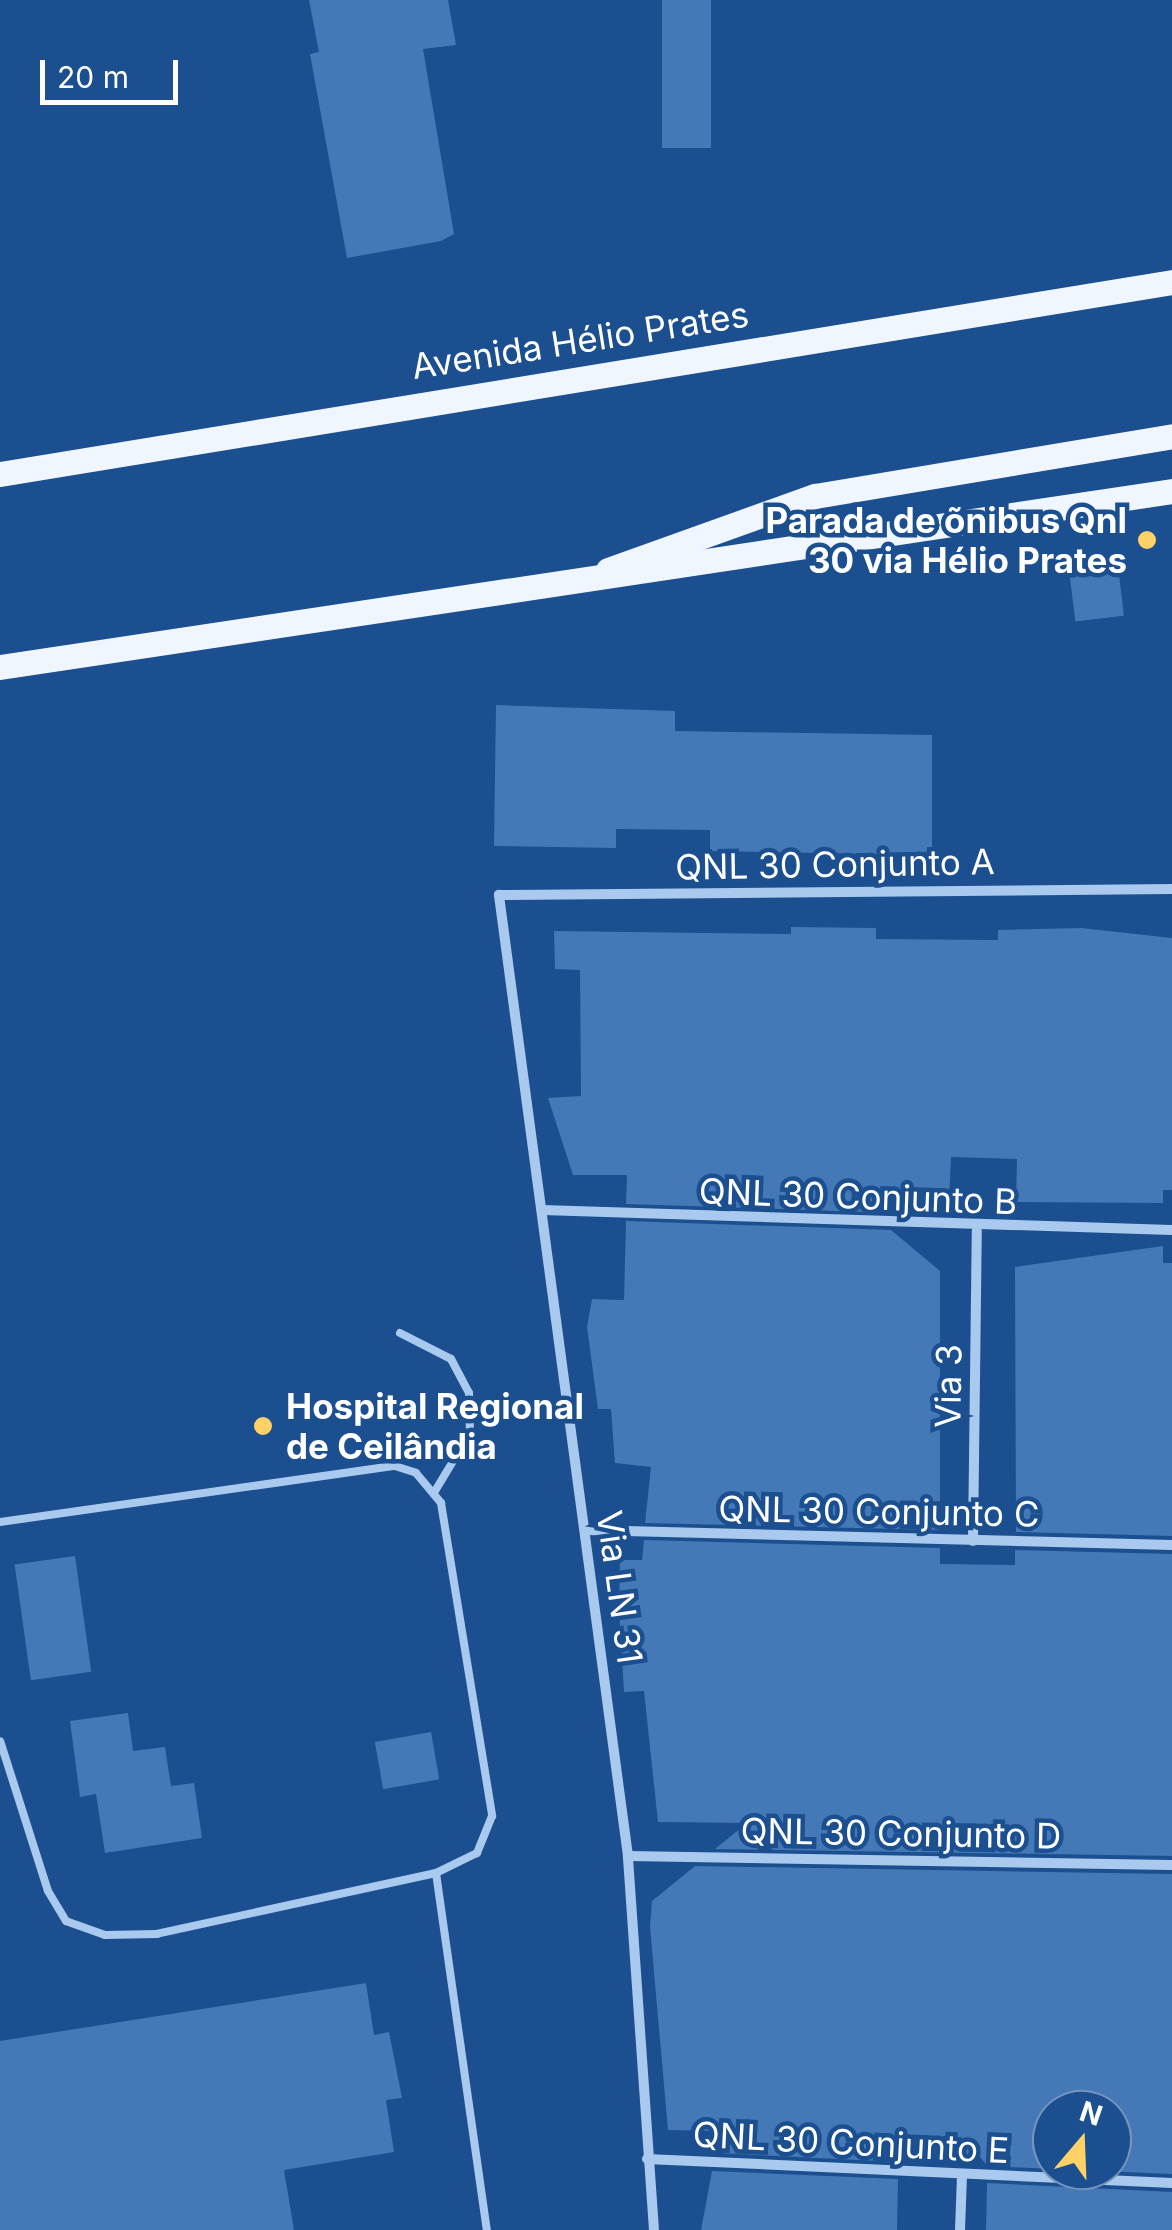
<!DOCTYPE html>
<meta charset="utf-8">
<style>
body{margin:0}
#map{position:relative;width:1172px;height:2230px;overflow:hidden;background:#1b4f8f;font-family:Inter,sans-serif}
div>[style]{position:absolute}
.building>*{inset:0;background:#4478b7;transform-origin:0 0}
.lane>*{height:8px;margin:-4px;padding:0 4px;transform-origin:4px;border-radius:4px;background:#a9c9ee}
.street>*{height:10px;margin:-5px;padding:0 5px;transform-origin:5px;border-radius:5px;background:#a9c9ee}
.primary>*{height:25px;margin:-12.5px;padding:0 12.5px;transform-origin:12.5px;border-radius:12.5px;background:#f0f6ff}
.dots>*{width:28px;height:28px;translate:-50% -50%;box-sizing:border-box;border:5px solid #1b4f8f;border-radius:50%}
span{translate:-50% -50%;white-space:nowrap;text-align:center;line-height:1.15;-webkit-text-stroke:9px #1b4f8f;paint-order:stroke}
.street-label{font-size:35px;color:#fff}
.poi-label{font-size:35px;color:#fff;font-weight:700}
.right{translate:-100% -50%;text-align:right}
.left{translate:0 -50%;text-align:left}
.north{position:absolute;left:1032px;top:2090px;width:100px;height:100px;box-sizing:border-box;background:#1b4f8f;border:2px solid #7695bc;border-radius:50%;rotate:19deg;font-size:28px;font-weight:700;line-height:40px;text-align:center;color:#fff}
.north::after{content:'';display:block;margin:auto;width:35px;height:45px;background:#ffd166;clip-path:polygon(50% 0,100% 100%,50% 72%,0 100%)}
.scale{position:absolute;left:40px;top:60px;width:138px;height:45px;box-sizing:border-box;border:5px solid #fff;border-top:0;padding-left:12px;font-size:30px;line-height:35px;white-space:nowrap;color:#fff;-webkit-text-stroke:8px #1b4f8f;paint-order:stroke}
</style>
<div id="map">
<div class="building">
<i style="clip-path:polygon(309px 0,448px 0,456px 45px,423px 49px,454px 234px,441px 241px,347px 258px,310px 54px,319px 52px)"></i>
<i style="left:662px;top:0;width:49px;height:148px"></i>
<i style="left:1118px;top:567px;width:49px;height:49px;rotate:83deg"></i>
<i style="clip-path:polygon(496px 705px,675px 711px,675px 731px,932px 735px,932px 855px,710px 851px,710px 830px,616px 829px,616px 848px,494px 846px)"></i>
<i style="clip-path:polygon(791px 927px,876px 928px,876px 939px,998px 940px,998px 930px,1081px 928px,1172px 938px,1172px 1190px,1163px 1190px,1163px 1203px,1016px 1202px,1017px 1159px,951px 1157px,949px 1202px,856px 1201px,869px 1212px,626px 1204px,627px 1175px,573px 1175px,548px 1098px,581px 1096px,580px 970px,555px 969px,554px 931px,791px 934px)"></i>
<i style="clip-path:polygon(626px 1221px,891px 1230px,940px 1271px,940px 1530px,645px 1523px,651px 1467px,615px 1463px,611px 1409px,598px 1409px,587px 1327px,592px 1299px,624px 1300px)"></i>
<i style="clip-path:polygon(1163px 1246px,1163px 1263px,1172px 1263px,1172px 1536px,1016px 1532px,1015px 1267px)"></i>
<i style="clip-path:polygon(644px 1540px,940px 1548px,940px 1564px,1015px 1565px,1015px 1550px,1172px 1554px,1172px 1856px,715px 1849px,747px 1823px,658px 1822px,644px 1691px,624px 1692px,619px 1608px,620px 1560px,642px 1560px)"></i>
<i style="left:75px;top:1556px;width:117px;height:61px;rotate:82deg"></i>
<i style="clip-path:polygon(128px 1713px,133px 1751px,165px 1747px,171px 1786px,194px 1783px,202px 1838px,105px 1853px,96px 1794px,80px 1797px,70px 1721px)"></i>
<i style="left:431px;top:1732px;width:48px;height:57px;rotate:80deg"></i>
<i style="clip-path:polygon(695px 1866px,1172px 1874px,1172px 2174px,1079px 2170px,1112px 2170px,1112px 2110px,1052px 2110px,1052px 2169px,987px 2166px,978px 2154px,899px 2154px,899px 2162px,717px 2153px,725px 2131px,668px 2130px,650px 1927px,652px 1901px)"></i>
<i style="clip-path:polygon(366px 1983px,374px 2035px,389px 2032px,402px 2098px,386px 2100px,394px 2152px,284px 2170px,294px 2230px,0 2230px,0 2041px)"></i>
<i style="clip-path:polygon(712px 2171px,898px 2179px,897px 2230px,701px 2230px)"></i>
<i style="clip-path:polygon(987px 2183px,1172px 2192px,1172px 2230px,986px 2230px)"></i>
</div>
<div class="lane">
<i style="left:400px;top:1333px;width:57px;rotate:27deg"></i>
<i style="left:451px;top:1359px;width:38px;rotate:62deg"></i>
<i style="left:469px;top:1393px;width:40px;rotate:88.6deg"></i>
<i style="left:470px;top:1433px;width:68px;rotate:121.1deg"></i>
<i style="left:0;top:1522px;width:399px;rotate:-8.1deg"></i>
<i style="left:395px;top:1466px;width:22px;rotate:18deg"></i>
<i style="left:416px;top:1473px;width:39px;rotate:50deg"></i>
<i style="left:441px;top:1503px;width:317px;rotate:80.7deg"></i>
<i style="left:492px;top:1816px;width:40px;rotate:112deg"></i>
<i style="left:477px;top:1853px;width:46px;rotate:154deg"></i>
<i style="left:436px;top:1873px;width:286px;rotate:167.7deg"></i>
<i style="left:157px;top:1934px;width:52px;rotate:178.9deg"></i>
<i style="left:105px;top:1935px;width:41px;rotate:-160.3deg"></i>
<i style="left:66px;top:1921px;width:35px;rotate:-121deg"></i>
<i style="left:48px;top:1891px;width:157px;rotate:-107.7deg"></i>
<i style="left:436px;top:1873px;width:361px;rotate:81.9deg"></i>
</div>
<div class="street">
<i style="left:542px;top:1210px;width:630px;rotate:1.82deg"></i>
<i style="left:585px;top:1530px;width:587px;rotate:1.46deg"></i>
<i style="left:973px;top:1541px;width:310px;rotate:-89.3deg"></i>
<i style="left:628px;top:1856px;width:544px;rotate:0.95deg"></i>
<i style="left:647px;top:2159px;width:526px;rotate:2.62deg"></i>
<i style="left:654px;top:2230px;width:375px;rotate:-94deg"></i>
<i style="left:628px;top:1856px;width:970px;rotate:-97.65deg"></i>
<i style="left:499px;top:895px;width:673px;rotate:-0.51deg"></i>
<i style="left:960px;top:2230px;width:54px;rotate:-87.9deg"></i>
</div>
<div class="primary">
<i style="left:0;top:474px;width:1188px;rotate:-9.3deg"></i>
<i style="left:608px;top:570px;width:220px;rotate:-19.7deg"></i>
<i style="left:815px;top:496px;width:362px;rotate:-9.5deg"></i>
<i style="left:0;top:667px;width:1185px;rotate:-8.54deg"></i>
</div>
<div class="dots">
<i style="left:1147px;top:540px;background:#ffd166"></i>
<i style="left:263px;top:1426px;background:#ffd166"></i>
</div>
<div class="street-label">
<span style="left:580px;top:340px;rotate:-9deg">Avenida Hélio Prates</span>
<span style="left:835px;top:864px;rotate:-1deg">QNL 30 Conjunto A</span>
<span style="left:858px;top:1196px;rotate:2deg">QNL 30 Conjunto B</span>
<span style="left:948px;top:1386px;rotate:-89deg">Via 3</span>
<span style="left:879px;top:1511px;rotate:1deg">QNL 30 Conjunto C</span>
<span style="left:620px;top:1587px;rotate:82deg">Via LN 31</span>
<span style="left:901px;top:1833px;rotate:1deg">QNL 30 Conjunto D</span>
<span style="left:851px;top:2142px;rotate:3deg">QNL 30 Conjunto E</span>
</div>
<div class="poi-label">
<span class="right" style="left:1127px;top:540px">Parada de õnibus Qnl<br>30 via Hélio Prates</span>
<span class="left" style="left:286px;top:1426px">Hospital Regional<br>de Ceilândia</span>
</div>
<div class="north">N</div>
<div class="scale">20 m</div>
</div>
